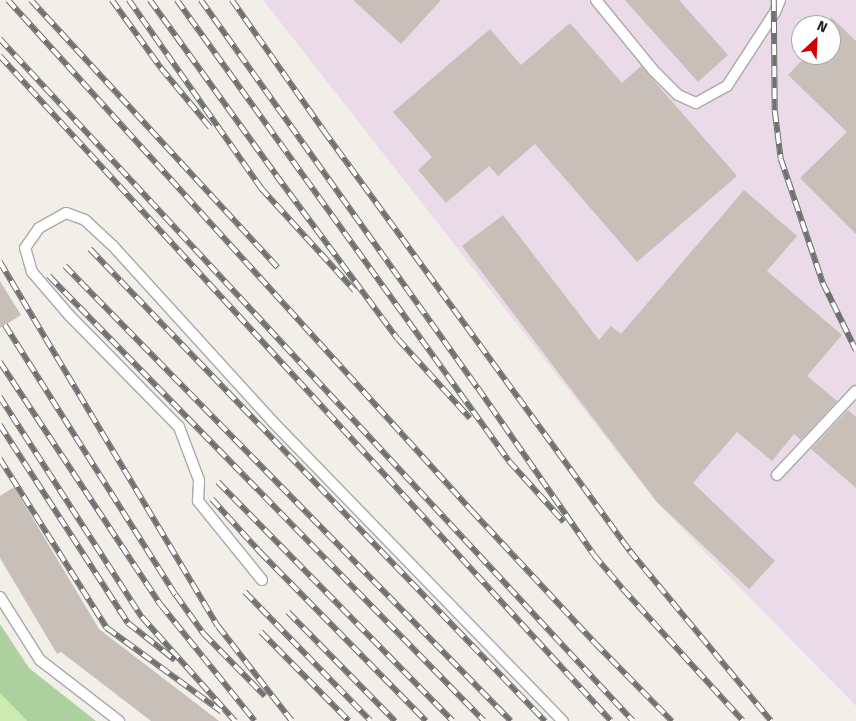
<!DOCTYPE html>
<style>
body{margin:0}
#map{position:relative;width:856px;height:721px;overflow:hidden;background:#f2efe9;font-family:"Fira Sans",sans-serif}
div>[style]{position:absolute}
.industrial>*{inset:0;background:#ebdbe8}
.grass>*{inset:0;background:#cdebb0}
.forest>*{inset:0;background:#add19e}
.building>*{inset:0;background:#c7bfb8}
.roads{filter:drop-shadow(1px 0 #a9a9a9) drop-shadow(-1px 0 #a9a9a9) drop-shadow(0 1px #a9a9a9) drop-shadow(0 -1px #a9a9a9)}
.lane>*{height:10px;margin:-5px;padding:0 5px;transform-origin:5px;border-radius:5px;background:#fff}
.rail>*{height:5.5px;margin-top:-2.75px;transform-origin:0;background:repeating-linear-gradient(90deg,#fff 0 11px,#707070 0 22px);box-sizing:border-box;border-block:1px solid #707070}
span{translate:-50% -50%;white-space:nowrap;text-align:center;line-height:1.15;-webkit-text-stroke:5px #fff;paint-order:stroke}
.north{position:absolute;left:791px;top:15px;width:50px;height:50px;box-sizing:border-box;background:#fff;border:1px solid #a7a7a7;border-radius:50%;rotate:25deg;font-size:14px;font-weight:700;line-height:20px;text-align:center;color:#222}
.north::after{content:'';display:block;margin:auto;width:18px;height:22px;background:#d40000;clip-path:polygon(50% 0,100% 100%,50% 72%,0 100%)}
</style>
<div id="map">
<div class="industrial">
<i style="clip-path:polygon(evenodd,263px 0,856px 0,856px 706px,657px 503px,263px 0,801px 25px,831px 25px,831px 55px,801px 55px,801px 25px)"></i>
</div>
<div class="grass">
<i style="clip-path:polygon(0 693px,27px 721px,0 721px)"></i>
</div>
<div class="forest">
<i style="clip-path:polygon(0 624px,29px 668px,96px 721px,27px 721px,0 693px)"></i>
</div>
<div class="building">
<i style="clip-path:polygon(353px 0,441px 0,401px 44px)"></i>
<i style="clip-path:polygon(625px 0,679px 0,728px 55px,698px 82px)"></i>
<i style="clip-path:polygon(831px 17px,856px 41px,856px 234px,800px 178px,847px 132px,788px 75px,807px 55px,831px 55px)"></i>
<i style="clip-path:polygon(570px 23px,622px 83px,641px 66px,737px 176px,637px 262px,535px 144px,498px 176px,489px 166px,446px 203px,418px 170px,432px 157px,393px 112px,490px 29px,521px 65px)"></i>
<i style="clip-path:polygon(744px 190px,797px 236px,767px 271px,842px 335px,807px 376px,837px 401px,801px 440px,794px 434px,772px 461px,737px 432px,693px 483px,775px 561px,749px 589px,657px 502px,462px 246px,503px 215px,599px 340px,611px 326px,621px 334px)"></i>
<i style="clip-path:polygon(0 281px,21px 315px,0 328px)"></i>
<i style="clip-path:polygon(848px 410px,856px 417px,856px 488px,811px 449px)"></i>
<i style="clip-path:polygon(14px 487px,99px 629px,219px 721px,151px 721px,61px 652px,57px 654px,0 558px,0 496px)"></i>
</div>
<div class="roads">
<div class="lane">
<i style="left:596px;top:0;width:90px;rotate:50.8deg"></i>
<i style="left:653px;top:70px;width:35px;rotate:45deg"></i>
<i style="left:678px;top:95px;width:20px;rotate:24deg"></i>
<i style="left:696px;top:103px;width:35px;rotate:-29deg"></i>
<i style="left:727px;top:86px;width:88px;rotate:-57deg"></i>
<i style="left:775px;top:12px;width:13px;rotate:-67deg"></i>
<i style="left:777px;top:475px;width:115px;rotate:-46.8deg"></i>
<i style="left:262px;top:580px;width:102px;rotate:-129deg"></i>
<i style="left:198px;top:501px;width:21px;rotate:-87deg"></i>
<i style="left:199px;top:480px;width:57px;rotate:-110.7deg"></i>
<i style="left:179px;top:427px;width:157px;rotate:-134.5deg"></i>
<i style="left:69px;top:315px;width:57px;rotate:-130.7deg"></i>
<i style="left:32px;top:272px;width:25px;rotate:-106deg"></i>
<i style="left:25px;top:248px;width:24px;rotate:-55deg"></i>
<i style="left:39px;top:228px;width:31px;rotate:-29deg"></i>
<i style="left:66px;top:213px;width:20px;rotate:20deg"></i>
<i style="left:85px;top:220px;width:38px;rotate:43deg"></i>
<i style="left:113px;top:246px;width:239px;rotate:47.7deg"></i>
<i style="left:274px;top:423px;width:415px;rotate:45.9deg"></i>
<i style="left:0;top:597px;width:75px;rotate:57.6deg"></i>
<i style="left:40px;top:660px;width:100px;rotate:37.7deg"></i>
</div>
</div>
<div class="rail">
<i style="left:8px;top:0;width:690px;rotate:47.76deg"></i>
<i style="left:472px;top:511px;width:180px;rotate:47deg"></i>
<i style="left:595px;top:643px;width:110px;rotate:45.4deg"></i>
<i style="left:31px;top:0;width:364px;rotate:47.3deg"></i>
<i style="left:112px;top:0;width:84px;rotate:54.2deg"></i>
<i style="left:161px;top:68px;width:77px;rotate:50.3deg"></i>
<i style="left:129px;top:0;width:230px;rotate:54.9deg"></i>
<i style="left:261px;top:188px;width:139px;rotate:47.6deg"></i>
<i style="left:150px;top:0;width:216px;rotate:54.2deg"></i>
<i style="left:276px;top:175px;width:204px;rotate:53.4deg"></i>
<i style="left:398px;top:339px;width:107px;rotate:47.7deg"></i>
<i style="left:177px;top:0;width:568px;rotate:54.24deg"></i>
<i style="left:509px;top:461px;width:82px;rotate:48deg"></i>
<i style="left:201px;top:0;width:477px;rotate:54.5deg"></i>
<i style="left:478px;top:388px;width:203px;rotate:55.2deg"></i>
<i style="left:594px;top:555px;width:45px;rotate:49.5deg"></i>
<i style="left:623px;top:589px;width:178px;rotate:47.7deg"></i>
<i style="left:232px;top:0;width:160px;rotate:54.9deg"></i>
<i style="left:324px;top:131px;width:520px;rotate:53.92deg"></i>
<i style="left:630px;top:551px;width:221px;rotate:50.3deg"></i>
<i style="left:774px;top:0;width:111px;rotate:89.5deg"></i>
<i style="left:775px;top:111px;width:48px;rotate:82.9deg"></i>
<i style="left:781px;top:159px;width:131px;rotate:71.3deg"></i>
<i style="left:823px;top:283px;width:75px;rotate:63.8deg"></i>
<i style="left:0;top:39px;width:930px;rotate:47.13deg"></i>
<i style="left:0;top:56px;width:903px;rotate:47.42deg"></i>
<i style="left:90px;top:249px;width:656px;rotate:46.05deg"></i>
<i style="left:0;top:262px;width:424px;rotate:59.1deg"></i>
<i style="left:218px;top:626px;width:120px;rotate:52.1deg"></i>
<i style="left:65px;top:266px;width:637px;rotate:45.57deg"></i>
<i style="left:49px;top:276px;width:622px;rotate:45.65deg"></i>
<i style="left:5px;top:325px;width:320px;rotate:57.7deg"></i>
<i style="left:176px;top:595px;width:48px;rotate:54.3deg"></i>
<i style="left:204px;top:634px;width:87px;rotate:45.5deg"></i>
<i style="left:0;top:362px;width:291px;rotate:56.5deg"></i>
<i style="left:161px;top:605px;width:149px;rotate:51deg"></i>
<i style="left:0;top:397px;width:262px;rotate:57.2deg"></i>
<i style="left:142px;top:617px;width:140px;rotate:48.2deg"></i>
<i style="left:0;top:425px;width:236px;rotate:57.1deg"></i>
<i style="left:128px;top:623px;width:60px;rotate:38.2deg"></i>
<i style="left:0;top:459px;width:200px;rotate:57.7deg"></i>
<i style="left:107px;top:628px;width:142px;rotate:36.1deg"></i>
<i style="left:218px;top:482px;width:335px;rotate:45.5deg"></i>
<i style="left:212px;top:499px;width:72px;rotate:47.8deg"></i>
<i style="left:260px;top:552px;width:237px;rotate:45.5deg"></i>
<i style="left:245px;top:592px;width:180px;rotate:45.7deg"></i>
<i style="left:288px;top:612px;width:153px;rotate:45.5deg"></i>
<i style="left:261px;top:632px;width:125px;rotate:45.3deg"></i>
</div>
<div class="north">N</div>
</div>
